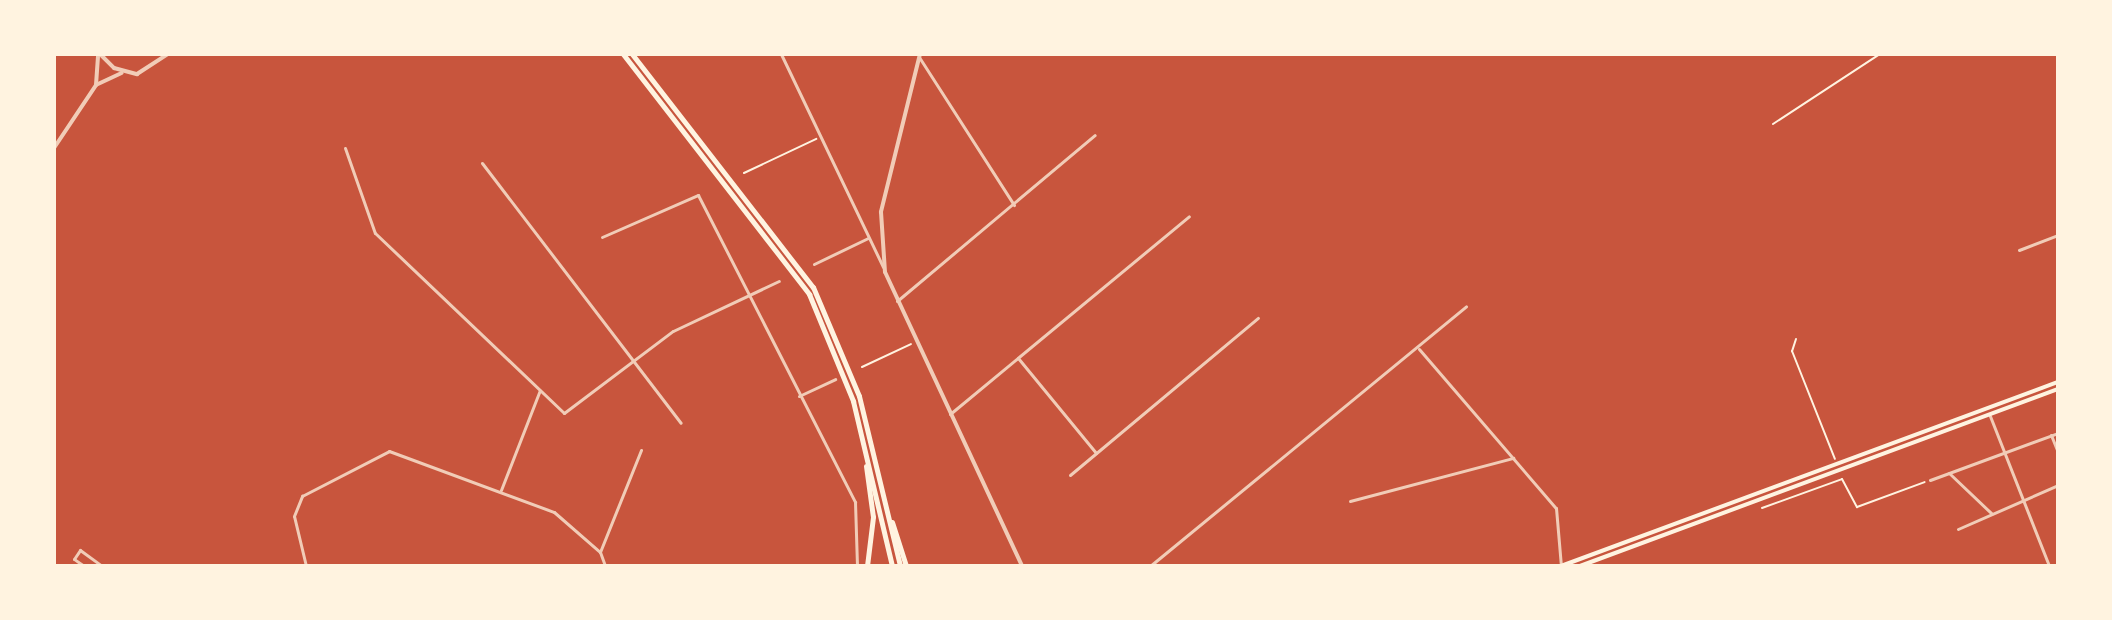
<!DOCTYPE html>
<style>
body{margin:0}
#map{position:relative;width:2112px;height:620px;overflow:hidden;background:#c8553d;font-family:"Source Sans 3",sans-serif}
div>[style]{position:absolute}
.path>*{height:2px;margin:-1px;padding:0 1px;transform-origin:1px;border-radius:1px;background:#fff3e0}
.minor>*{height:3px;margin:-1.5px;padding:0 1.5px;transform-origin:1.5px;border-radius:1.5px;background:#f1ccb7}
.tertiary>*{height:4px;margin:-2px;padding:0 2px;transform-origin:2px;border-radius:2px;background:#f1ccb7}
.secondary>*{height:4px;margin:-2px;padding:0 2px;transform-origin:2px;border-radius:2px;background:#fff3e0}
.trunk>*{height:5px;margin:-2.5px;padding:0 2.5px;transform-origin:2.5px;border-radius:2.5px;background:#fff3e0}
span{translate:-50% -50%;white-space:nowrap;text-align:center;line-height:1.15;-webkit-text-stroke:7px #fff3e0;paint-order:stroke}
.frame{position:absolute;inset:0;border:56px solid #fff3e0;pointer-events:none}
</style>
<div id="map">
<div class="path">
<i style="left:1773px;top:124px;width:128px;rotate:-33.2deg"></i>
<i style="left:744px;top:173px;width:80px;rotate:-25.3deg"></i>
<i style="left:1796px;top:339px;width:13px;rotate:108deg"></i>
<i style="left:1792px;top:351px;width:116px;rotate:68.3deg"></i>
<i style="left:862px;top:367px;width:54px;rotate:-25.1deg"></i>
<i style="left:1762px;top:508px;width:85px;rotate:-19.9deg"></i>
<i style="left:1842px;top:479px;width:32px;rotate:62deg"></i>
<i style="left:1857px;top:507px;width:72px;rotate:-20.2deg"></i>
</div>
<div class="minor">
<i style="left:781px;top:54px;width:236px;rotate:64.4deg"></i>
<i style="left:919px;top:57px;width:176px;rotate:57.3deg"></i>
<i style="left:345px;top:148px;width:90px;rotate:70.6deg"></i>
<i style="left:375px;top:233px;width:261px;rotate:43.6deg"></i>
<i style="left:564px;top:413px;width:136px;rotate:-37deg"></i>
<i style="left:673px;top:331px;width:117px;rotate:-25.3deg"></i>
<i style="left:482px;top:163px;width:327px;rotate:52.6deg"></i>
<i style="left:602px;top:237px;width:105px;rotate:-23.6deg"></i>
<i style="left:698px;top:195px;width:345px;rotate:62.9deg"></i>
<i style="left:855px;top:502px;width:64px;rotate:88.2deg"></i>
<i style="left:2019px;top:250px;width:42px;rotate:-21deg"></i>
<i style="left:814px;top:264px;width:60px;rotate:-25.7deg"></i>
<i style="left:897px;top:301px;width:258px;rotate:-40deg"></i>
<i style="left:1419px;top:349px;width:210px;rotate:49.3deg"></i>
<i style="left:1556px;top:508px;width:58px;rotate:85.1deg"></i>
<i style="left:1018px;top:358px;width:123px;rotate:50.6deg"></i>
<i style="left:799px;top:396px;width:40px;rotate:-25deg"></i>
<i style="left:950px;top:414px;width:310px;rotate:-39.6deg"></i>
<i style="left:1990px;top:416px;width:161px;rotate:68.5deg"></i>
<i style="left:2051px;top:435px;width:18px;rotate:68deg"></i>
<i style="left:1949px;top:473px;width:59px;rotate:43.6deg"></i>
<i style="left:1070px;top:475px;width:245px;rotate:-39.9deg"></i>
<i style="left:1930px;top:480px;width:136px;rotate:-20.2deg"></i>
<i style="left:501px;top:490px;width:107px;rotate:-68.7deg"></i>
<i style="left:1350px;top:501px;width:169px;rotate:-14.8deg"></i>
<i style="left:1958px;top:529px;width:109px;rotate:-23.7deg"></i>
<i style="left:600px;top:552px;width:110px;rotate:-68.1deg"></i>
<i style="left:84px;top:566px;width:12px;rotate:-145deg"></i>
<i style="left:74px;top:559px;width:11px;rotate:-56deg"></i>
<i style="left:80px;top:550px;width:27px;rotate:36deg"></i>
<i style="left:306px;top:566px;width:51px;rotate:-103.5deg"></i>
<i style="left:294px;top:516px;width:22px;rotate:-68deg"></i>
<i style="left:302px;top:496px;width:98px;rotate:-27.3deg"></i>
<i style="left:389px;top:451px;width:176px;rotate:20.3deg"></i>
<i style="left:554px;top:512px;width:61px;rotate:41deg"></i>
<i style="left:600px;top:552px;width:15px;rotate:70deg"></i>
<i style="left:1150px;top:566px;width:409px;rotate:-39.4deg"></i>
</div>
<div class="tertiary">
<i style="left:100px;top:54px;width:20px;rotate:45deg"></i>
<i style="left:114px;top:68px;width:24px;rotate:15deg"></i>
<i style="left:137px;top:74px;width:37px;rotate:-33deg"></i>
<i style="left:920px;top:54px;width:163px;rotate:103.9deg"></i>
<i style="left:881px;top:212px;width:60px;rotate:86.2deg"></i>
<i style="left:885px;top:272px;width:324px;rotate:65deg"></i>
<i style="left:98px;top:84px;width:26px;rotate:-25deg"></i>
<i style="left:54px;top:148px;width:76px;rotate:-56.3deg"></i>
<i style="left:96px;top:85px;width:31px;rotate:-86deg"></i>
</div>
<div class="secondary">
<i style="left:1561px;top:566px;width:530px;rotate:-20.32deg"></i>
<i style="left:1580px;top:566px;width:510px;rotate:-20.32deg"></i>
</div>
<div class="trunk">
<i style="left:623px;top:54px;width:304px;rotate:52.2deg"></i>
<i style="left:809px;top:294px;width:116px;rotate:67.6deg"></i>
<i style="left:853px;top:401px;width:170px;rotate:76.7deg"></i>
<i style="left:632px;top:54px;width:295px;rotate:52.2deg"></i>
<i style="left:813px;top:287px;width:118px;rotate:67.1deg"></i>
<i style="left:859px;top:396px;width:175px;rotate:76.4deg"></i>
<i style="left:866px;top:466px;width:51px;rotate:82.2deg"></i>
<i style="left:873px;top:517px;width:49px;rotate:97deg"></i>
<i style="left:892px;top:522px;width:46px;rotate:72.3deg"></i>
</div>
<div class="frame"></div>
</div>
